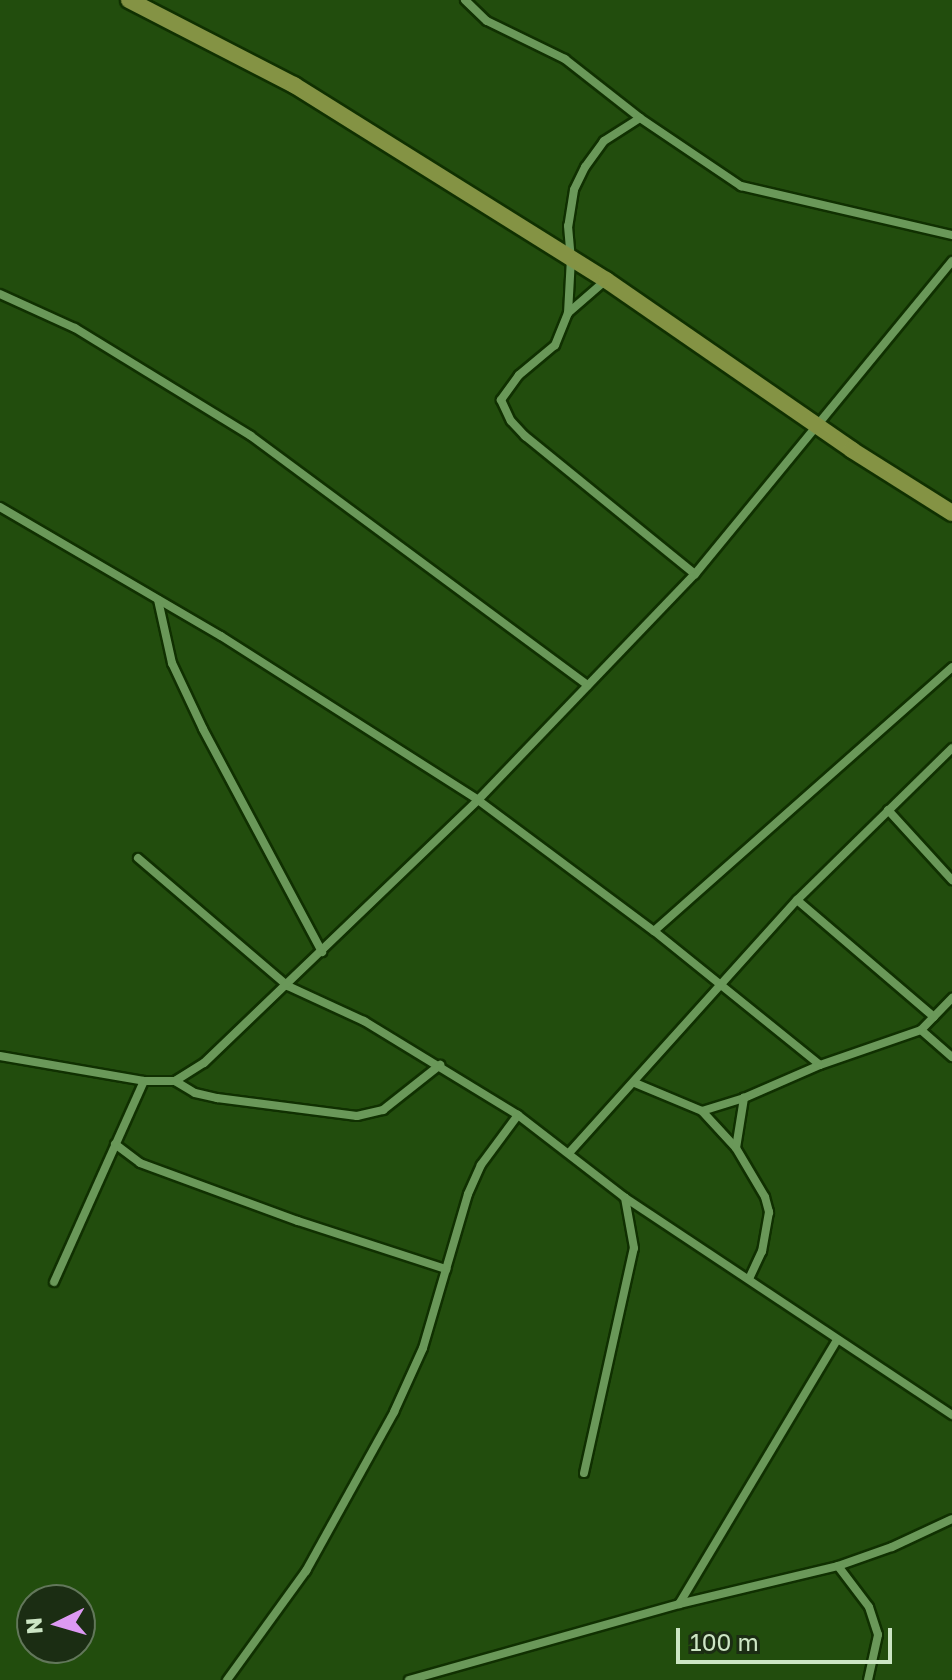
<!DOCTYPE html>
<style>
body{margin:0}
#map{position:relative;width:952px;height:1680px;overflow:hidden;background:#224d0d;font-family:"Golos Text",sans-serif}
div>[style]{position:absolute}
.roads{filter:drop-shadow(2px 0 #103001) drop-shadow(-2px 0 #103001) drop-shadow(0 2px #103001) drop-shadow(0 -2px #103001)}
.street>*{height:8px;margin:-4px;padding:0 4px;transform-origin:4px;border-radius:4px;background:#6a9859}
.secondary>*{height:16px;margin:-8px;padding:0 8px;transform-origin:8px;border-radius:8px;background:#849344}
span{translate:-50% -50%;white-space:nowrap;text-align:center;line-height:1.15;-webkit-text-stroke:7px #1b2d13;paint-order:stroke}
.north{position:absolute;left:16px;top:1584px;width:80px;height:80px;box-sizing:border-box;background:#1b2d13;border:2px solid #62775a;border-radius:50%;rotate:265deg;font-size:22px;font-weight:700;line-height:32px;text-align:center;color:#cce5c4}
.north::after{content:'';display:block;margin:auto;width:28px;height:36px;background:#dd99f3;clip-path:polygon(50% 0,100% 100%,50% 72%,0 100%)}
.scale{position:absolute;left:676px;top:1628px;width:216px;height:36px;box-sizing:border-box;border:4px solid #cce5c4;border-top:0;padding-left:10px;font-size:24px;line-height:28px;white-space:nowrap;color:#cce5c4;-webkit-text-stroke:6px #1b2d13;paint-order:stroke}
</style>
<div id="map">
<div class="roads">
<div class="street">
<i style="left:465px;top:0;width:30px;rotate:44deg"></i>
<i style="left:487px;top:21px;width:87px;rotate:26deg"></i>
<i style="left:565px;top:59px;width:95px;rotate:38.2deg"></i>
<i style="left:640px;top:118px;width:122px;rotate:34deg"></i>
<i style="left:741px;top:186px;width:217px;rotate:13.1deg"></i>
<i style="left:640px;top:118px;width:43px;rotate:147.4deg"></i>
<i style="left:604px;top:141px;width:32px;rotate:126deg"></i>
<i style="left:585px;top:167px;width:25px;rotate:116deg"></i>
<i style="left:574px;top:190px;width:36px;rotate:99deg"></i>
<i style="left:568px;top:226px;width:32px;rotate:85deg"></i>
<i style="left:571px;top:258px;width:55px;rotate:93.1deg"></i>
<i style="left:568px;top:313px;width:35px;rotate:112deg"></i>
<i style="left:555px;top:345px;width:47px;rotate:140.2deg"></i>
<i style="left:519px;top:375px;width:31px;rotate:126deg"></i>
<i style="left:501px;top:400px;width:23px;rotate:65deg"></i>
<i style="left:511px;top:421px;width:21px;rotate:47deg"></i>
<i style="left:525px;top:436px;width:219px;rotate:39.1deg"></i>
<i style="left:0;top:294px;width:82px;rotate:24.4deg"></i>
<i style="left:75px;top:328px;width:206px;rotate:31.5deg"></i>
<i style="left:251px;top:436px;width:419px;rotate:36.5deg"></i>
<i style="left:568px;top:313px;width:50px;rotate:-41deg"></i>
<i style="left:0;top:507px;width:256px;rotate:30.3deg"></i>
<i style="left:221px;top:636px;width:305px;rotate:32.5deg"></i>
<i style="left:478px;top:800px;width:219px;rotate:36.7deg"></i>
<i style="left:654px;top:931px;width:213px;rotate:38.9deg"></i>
<i style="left:158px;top:600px;width:65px;rotate:77.5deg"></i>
<i style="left:172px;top:663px;width:73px;rotate:64.8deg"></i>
<i style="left:203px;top:729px;width:253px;rotate:61.9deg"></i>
<i style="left:888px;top:810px;width:95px;rotate:47.6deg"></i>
<i style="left:138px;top:858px;width:197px;rotate:40.5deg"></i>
<i style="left:288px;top:986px;width:84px;rotate:24.7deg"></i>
<i style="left:364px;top:1021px;width:180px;rotate:31.4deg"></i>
<i style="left:518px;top:1115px;width:134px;rotate:37.7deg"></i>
<i style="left:624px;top:1197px;width:394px;rotate:33.6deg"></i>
<i style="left:797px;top:900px;width:180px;rotate:40.5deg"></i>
<i style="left:654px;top:931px;width:398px;rotate:-41.5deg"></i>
<i style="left:921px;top:1030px;width:41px;rotate:41.1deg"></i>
<i style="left:0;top:1056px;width:146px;rotate:9.8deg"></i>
<i style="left:144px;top:1081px;width:31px"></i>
<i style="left:175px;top:1081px;width:34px;rotate:-32deg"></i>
<i style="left:204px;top:1063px;width:380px;rotate:-43.8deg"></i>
<i style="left:478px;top:800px;width:313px;rotate:-46.2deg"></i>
<i style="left:695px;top:574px;width:405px;rotate:-50.6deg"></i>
<i style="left:175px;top:1081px;width:23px;rotate:31deg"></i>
<i style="left:195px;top:1093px;width:23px;rotate:13deg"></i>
<i style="left:217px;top:1098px;width:141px;rotate:7.3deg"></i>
<i style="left:357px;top:1116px;width:27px;rotate:-13deg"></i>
<i style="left:383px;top:1110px;width:73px;rotate:-38.3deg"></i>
<i style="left:635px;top:1083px;width:73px;rotate:22.7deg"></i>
<i style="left:702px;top:1111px;width:44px;rotate:-17.2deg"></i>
<i style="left:744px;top:1098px;width:83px;rotate:-23.5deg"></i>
<i style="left:820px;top:1065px;width:107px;rotate:-19.1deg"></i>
<i style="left:921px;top:1030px;width:45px;rotate:-45.9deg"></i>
<i style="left:702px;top:1111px;width:50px;rotate:47.4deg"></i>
<i style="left:736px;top:1148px;width:57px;rotate:59.4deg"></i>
<i style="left:765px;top:1197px;width:16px;rotate:75deg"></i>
<i style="left:769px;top:1212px;width:40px;rotate:100deg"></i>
<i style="left:762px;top:1251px;width:31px;rotate:115deg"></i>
<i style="left:115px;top:1144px;width:31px;rotate:37deg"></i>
<i style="left:140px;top:1163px;width:168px;rotate:20.2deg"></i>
<i style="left:298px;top:1221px;width:156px;rotate:18deg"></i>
<i style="left:736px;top:1148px;width:51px;rotate:-80.9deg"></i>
<i style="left:569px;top:1153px;width:341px;rotate:-48deg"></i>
<i style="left:797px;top:900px;width:217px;rotate:-44.4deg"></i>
<i style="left:54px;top:1282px;width:220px;rotate:-65.9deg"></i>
<i style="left:584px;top:1473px;width:230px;rotate:-77.5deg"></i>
<i style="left:634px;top:1248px;width:51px;rotate:-100.2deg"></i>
<i style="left:838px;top:1566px;width:51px;rotate:52.9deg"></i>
<i style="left:869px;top:1607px;width:29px;rotate:72deg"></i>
<i style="left:878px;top:1635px;width:46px;rotate:102.5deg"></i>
<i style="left:679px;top:1604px;width:308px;rotate:-59.1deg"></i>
<i style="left:227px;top:1680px;width:135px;rotate:-54.1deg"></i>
<i style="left:306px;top:1571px;width:182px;rotate:-61deg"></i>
<i style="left:394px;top:1412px;width:70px;rotate:-65.6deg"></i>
<i style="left:423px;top:1348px;width:160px;rotate:-73.7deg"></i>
<i style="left:468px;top:1194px;width:32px;rotate:-66deg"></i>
<i style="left:481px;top:1165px;width:62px;rotate:-53.5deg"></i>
<i style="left:409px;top:1680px;width:280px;rotate:-15.7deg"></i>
<i style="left:679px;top:1604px;width:163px;rotate:-13.4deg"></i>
<i style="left:838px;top:1566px;width:57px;rotate:-19.4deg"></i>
<i style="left:892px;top:1547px;width:66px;rotate:-25deg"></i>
</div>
<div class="secondary">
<i style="left:129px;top:0;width:186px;rotate:27.3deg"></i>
<i style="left:294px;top:85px;width:368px;rotate:32deg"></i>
<i style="left:606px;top:280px;width:299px;rotate:34.6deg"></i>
<i style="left:852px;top:450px;width:118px;rotate:32.2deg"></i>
</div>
</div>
<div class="north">N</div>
<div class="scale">100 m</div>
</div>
